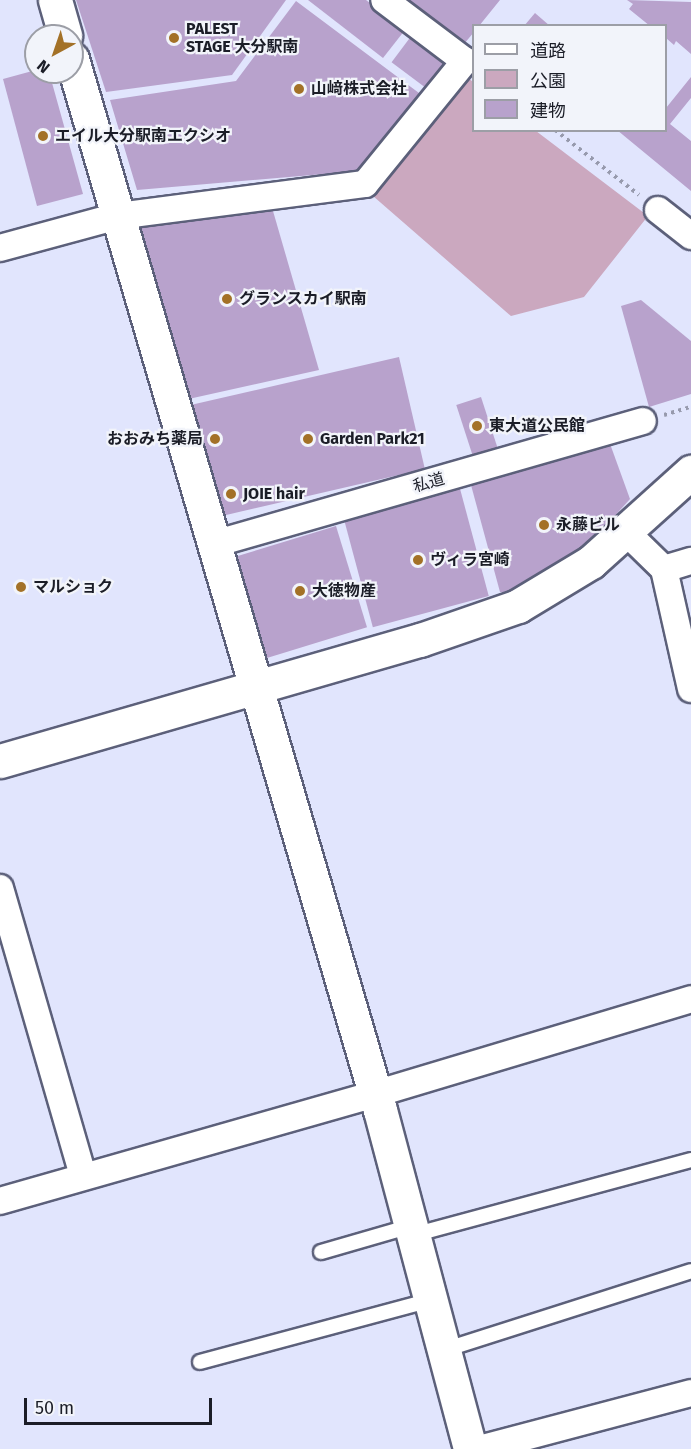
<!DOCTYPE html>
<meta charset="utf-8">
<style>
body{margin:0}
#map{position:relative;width:691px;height:1449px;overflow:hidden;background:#e1e5fd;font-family:"Fira Sans","Noto Sans JP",sans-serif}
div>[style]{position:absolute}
.green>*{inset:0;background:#cba8bf}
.building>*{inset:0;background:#b8a2cc;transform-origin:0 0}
.path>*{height:4px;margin-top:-2px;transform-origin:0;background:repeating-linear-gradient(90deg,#979aad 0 3px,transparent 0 7.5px)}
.roads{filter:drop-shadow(2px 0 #5c607a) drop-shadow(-2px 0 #5c607a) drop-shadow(0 2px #5c607a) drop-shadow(0 -2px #5c607a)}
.service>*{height:14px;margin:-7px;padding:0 7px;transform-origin:7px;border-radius:7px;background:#fff}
.minor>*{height:26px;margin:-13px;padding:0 13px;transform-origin:13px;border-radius:13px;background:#fff}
.tertiary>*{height:33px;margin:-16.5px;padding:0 16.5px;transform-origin:16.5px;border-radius:16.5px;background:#fff}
.dots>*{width:16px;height:16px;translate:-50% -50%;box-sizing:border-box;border:3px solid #f2f4fa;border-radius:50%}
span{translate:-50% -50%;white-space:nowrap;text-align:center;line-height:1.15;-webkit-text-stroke:4.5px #f2f4fa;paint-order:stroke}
.poi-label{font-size:16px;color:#1b1d27;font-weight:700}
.left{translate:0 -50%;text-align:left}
.right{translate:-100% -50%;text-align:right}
.street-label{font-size:16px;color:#1b1d27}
.legend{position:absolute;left:472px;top:24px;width:195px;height:108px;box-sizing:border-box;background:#f2f4fa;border:2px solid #9c9ea6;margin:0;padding:8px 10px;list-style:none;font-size:18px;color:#1b1d27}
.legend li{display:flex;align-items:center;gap:12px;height:30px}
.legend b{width:30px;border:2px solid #9c9ea6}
.north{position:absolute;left:24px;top:24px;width:60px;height:60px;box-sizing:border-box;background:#f2f4fa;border:2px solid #9c9ea6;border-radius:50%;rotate:220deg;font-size:16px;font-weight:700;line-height:24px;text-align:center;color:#1b1d27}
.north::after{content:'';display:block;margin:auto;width:21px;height:27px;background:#a37127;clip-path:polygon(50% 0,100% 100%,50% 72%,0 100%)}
.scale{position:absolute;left:24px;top:1398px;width:188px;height:27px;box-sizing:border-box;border:3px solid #1b1d27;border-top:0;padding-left:8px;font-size:18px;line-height:21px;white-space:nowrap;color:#1b1d27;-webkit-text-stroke:4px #f2f4fa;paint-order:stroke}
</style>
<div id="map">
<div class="green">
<i style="clip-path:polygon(466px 76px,473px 82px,474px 130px,536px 131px,648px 216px,584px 297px,511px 316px,373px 196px)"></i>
</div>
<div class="building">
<i style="clip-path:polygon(76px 0,286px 0,232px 75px,106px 92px)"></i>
<i style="clip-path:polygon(308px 0,366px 0,405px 30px,383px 58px)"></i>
<i style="clip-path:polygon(407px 0,500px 0,479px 26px,474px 26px,474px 32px,464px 44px)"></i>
<i style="clip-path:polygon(627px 0,691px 2px,691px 54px,676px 41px,674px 45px,666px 38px,666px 26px,650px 26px,629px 9px,633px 4px)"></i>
<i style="clip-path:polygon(296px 1px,423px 96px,359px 171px,137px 190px,110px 100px,236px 81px)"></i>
<i style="clip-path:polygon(535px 13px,550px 26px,524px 26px)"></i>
<i style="left:412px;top:35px;width:46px;height:34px;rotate:37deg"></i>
<i style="clip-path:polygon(36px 70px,49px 72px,83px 194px,37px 206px,3px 79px)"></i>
<i style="clip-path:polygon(691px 77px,691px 98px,670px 124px,691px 141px,691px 191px,617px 130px,666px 130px,666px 108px)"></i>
<i style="clip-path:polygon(273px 211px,319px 370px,184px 400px,135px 228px)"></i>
<i style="clip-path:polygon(641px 300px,691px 341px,691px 394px,649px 407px,621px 306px)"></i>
<i style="left:399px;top:357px;width:115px;height:215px;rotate:77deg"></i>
<i style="left:481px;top:397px;width:54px;height:26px;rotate:72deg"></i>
<i style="clip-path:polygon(609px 441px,630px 499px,582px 552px,511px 593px,500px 592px,471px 485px)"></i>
<i style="left:459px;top:485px;width:115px;height:120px;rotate:75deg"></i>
<i style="left:336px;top:526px;width:106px;height:108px;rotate:73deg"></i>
</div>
<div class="path">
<i style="left:555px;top:130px;width:106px;rotate:37.7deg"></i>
<i style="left:664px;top:415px;width:28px;rotate:-17deg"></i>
</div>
<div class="roads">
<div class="service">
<i style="left:413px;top:1235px;width:288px;rotate:-15.1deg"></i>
<i style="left:321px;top:1252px;width:94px;rotate:-16.1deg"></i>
<i style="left:444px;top:1350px;width:259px;rotate:-17.7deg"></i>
<i style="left:200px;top:1362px;width:239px;rotate:-15deg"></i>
</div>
<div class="minor">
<i style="left:658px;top:210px;width:42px;rotate:38.2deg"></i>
<i style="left:0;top:248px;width:122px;rotate:-15.2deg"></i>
<i style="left:118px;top:216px;width:249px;rotate:-7.4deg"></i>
<i style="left:365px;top:184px;width:159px;rotate:-50.9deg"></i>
<i style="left:465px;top:61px;width:101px;rotate:-143deg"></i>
<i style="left:625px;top:531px;width:54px;rotate:44.3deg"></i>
<i style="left:664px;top:569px;width:28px;rotate:-17deg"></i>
<i style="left:214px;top:544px;width:446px;rotate:-16deg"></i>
<i style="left:664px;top:569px;width:123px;rotate:77.3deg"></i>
<i style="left:0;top:888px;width:300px;rotate:73.9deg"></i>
<i style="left:0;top:1201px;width:390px;rotate:-15.9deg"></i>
<i style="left:375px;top:1094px;width:330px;rotate:-16.7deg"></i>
<i style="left:479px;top:1449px;width:219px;rotate:-14.8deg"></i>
</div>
<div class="tertiary">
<i style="left:55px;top:0;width:37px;rotate:74deg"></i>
<i style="left:72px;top:59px;width:1095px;rotate:73.67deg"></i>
<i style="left:380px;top:1110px;width:351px;rotate:75.1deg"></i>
<i style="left:0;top:761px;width:437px;rotate:-16.1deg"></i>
<i style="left:420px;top:640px;width:104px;rotate:-19.1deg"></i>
<i style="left:518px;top:606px;width:85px;rotate:-31.1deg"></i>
<i style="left:591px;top:562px;width:135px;rotate:-42deg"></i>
</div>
</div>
<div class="dots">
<i style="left:174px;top:38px;background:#a37127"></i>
<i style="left:299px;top:89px;background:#a37127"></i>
<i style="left:43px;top:136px;background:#a37127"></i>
<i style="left:227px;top:299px;background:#a37127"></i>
<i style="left:477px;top:426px;background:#a37127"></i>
<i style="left:215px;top:439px;background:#a37127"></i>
<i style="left:308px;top:439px;background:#a37127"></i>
<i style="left:231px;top:494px;background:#a37127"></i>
<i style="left:544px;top:525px;background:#a37127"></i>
<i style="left:418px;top:560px;background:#a37127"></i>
<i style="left:21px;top:587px;background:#a37127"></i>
<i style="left:300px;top:591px;background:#a37127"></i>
</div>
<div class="poi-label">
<span class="left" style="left:186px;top:38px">PALEST<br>STAGE 大分駅南</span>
<span class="left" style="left:311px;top:89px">山﨑株式会社</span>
<span class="left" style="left:55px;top:136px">エイル大分駅南エクシオ</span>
<span class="left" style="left:239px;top:299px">グランスカイ駅南</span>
<span class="left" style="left:489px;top:426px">東大道公民館</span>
<span class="right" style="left:203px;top:439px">おおみち薬局</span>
<span class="left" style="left:320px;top:439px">Garden Park21</span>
<span class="left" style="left:243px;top:494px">JOIE hair</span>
<span class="left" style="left:556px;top:525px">永藤ビル</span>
<span class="left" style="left:430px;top:560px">ヴィラ宮崎</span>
<span class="left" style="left:33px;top:587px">マルショク</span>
<span class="left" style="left:312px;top:591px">大徳物産</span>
</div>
<div class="street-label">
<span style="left:429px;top:483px;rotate:-16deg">私道</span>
</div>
<ul class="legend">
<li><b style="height:8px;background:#fff"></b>道路</li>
<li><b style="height:16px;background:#cba8bf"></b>公園</li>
<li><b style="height:16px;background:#b8a2cc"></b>建物</li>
</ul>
<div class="north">N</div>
<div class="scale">50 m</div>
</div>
